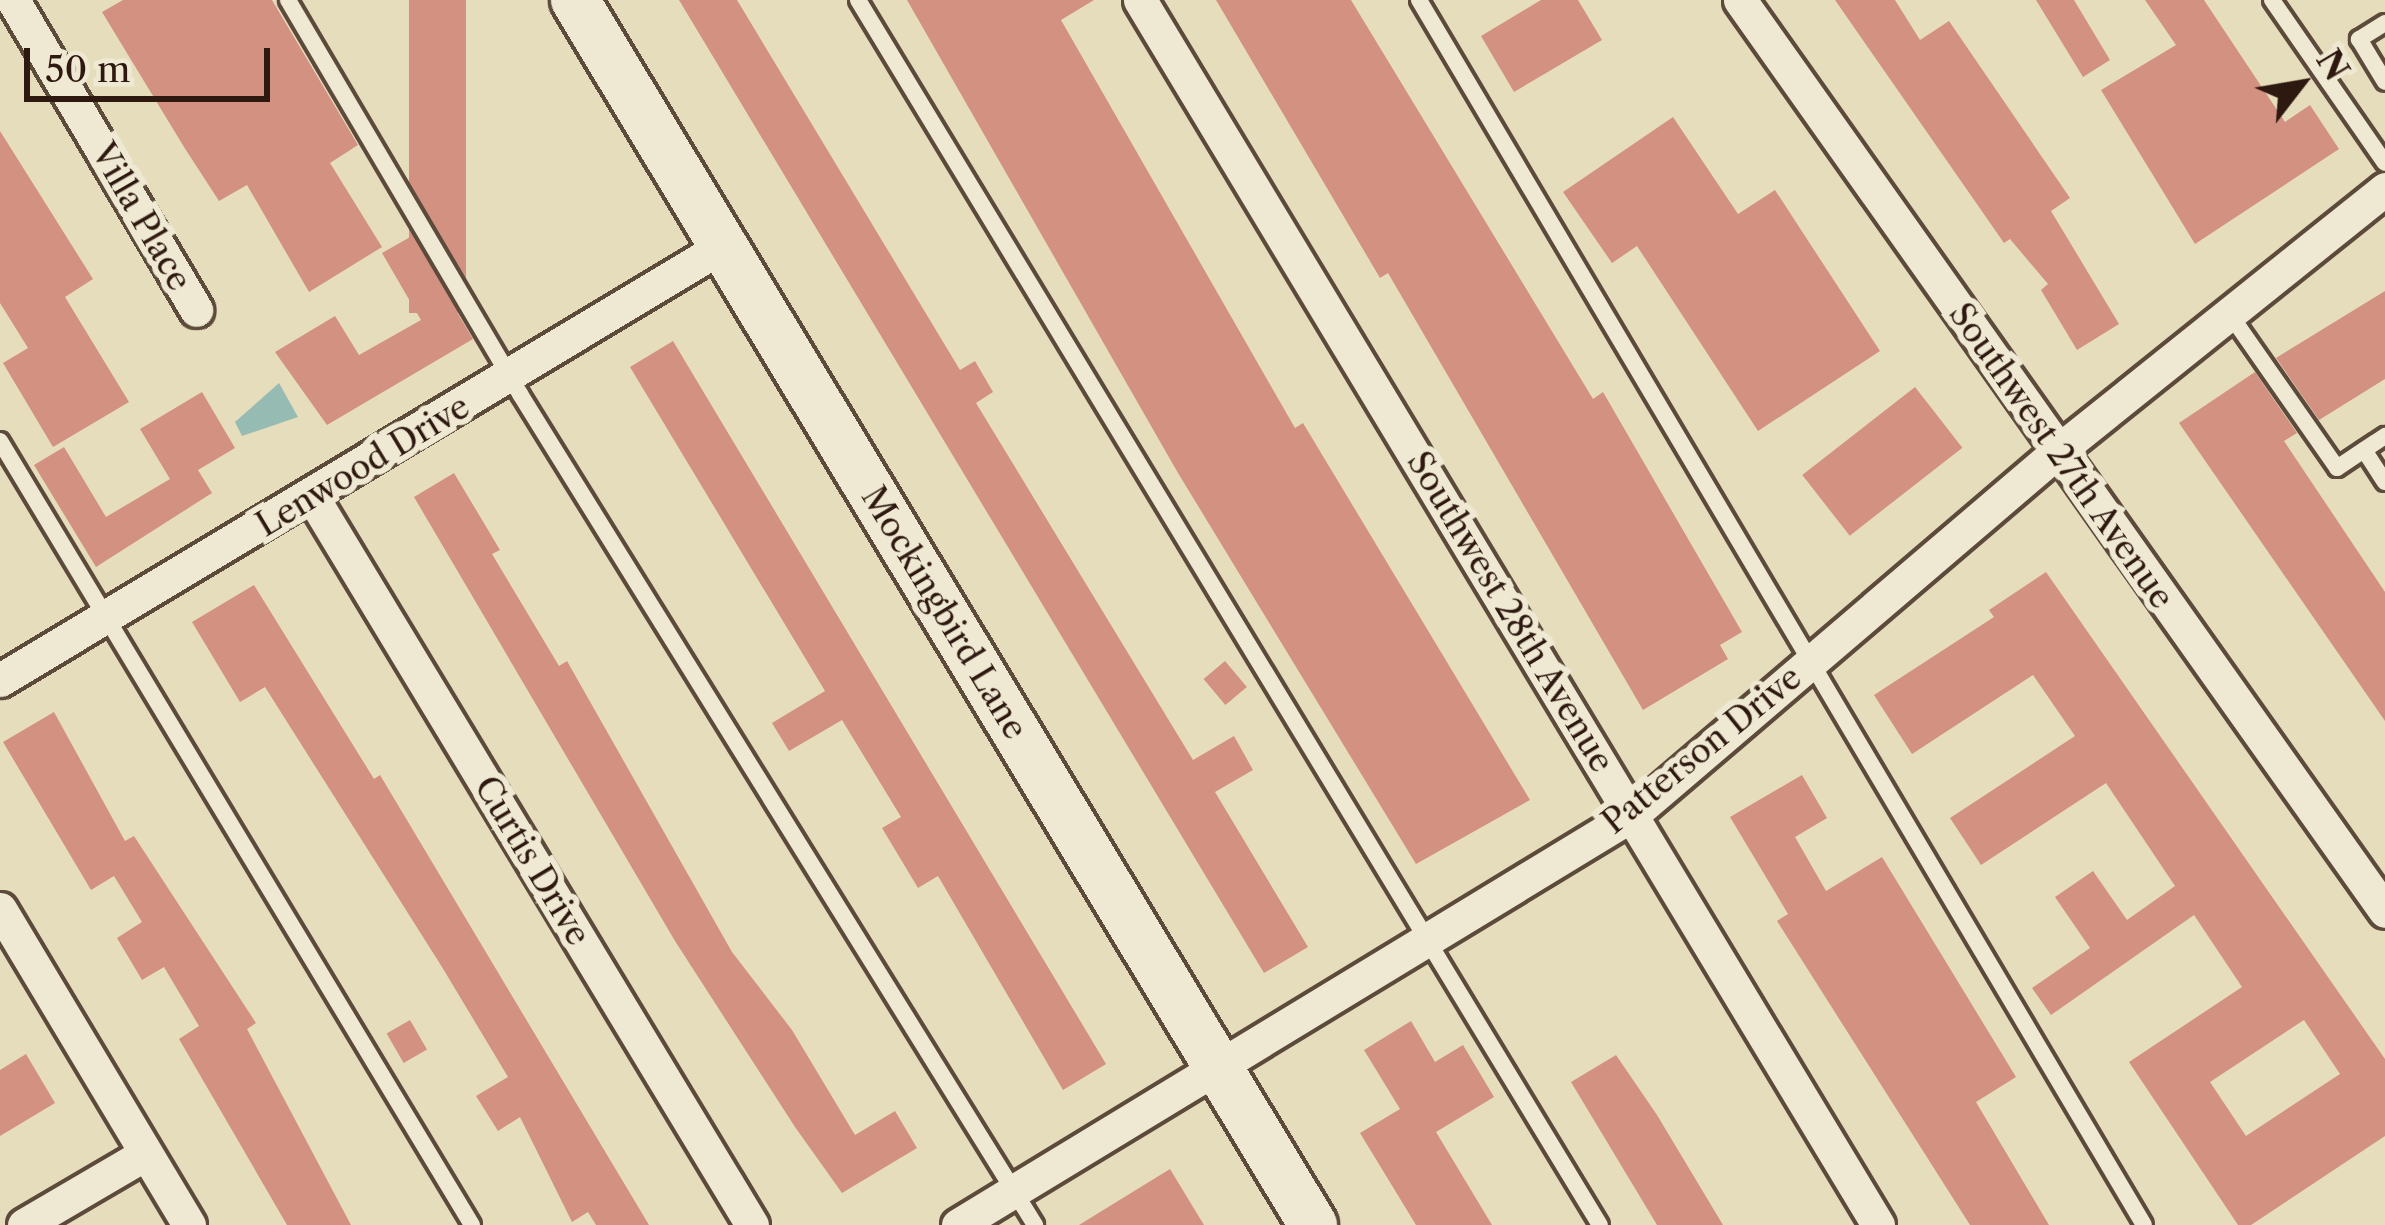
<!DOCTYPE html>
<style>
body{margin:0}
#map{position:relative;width:2385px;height:1225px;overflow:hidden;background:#e6ddbc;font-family:"Libre Caslon Text",serif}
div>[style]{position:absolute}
.water>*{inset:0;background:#96bbb3}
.building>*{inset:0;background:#d39182;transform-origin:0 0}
.roads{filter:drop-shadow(3px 0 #5c4a3b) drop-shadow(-3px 0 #5c4a3b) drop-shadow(0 3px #5c4a3b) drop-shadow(0 -3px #5c4a3b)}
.service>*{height:16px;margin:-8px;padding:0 8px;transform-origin:8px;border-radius:8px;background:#efe9d3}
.minor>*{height:33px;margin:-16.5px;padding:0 16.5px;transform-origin:16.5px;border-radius:16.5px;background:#efe9d3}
.secondary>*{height:48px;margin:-24px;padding:0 24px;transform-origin:24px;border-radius:24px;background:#efe9d3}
span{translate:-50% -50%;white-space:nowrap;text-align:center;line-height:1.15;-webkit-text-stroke:12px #efe9d3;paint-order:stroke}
.street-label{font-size:33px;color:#2e1910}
.north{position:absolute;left:2241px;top:24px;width:120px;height:120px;-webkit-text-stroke:9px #efe9d3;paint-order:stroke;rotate:59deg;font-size:33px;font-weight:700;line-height:48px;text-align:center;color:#2e1910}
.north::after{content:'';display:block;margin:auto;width:42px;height:54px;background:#2e1910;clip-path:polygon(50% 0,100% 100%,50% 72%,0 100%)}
.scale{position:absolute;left:24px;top:48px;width:246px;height:54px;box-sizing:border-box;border:6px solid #2e1910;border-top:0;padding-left:15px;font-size:36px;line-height:42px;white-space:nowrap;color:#2e1910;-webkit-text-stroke:9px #efe9d3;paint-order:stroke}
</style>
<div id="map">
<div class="water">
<i style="clip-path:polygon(279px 383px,298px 417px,242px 436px,235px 422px)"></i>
</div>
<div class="building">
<i style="clip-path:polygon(123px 0,272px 0,358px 145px,330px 163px,382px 247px,309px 292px,247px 185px,219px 201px,184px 147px,102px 12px)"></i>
<i style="left:409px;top:0;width:57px;height:313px"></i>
<i style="clip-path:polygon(679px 0,737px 0,960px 370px,975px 361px,993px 392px,976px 403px,1193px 760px,1234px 736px,1253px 770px,1215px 792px,1308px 947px,1264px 973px)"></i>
<i style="clip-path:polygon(907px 0,1094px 0,1061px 20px,1295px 428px,1303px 423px,1530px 800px,1416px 864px,1178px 473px)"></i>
<i style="clip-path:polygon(1216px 0,1351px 0,1593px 399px,1603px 392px,1742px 632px,1720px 645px,1728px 659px,1643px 710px,1388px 273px,1380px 278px)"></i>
<i style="clip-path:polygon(1541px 0,1578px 0,1602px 40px,1514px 92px,1481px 36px)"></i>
<i style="clip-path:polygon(1835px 0,1895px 0,1920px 40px,1949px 21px,2070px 198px,2051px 211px,2119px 324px,2077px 350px,2041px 290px,2048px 284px,2010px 239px,2004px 243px)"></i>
<i style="clip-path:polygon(2036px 0,2074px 0,2110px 60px,2083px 77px)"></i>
<i style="clip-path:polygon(2145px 0,2204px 0,2285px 122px,2310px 105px,2339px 149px,2195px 244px,2101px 90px,2176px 45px)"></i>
<i style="clip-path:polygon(1673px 117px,1738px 214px,1775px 190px,1880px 351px,1758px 431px,1637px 246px,1612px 263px,1563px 192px)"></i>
<i style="clip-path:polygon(0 131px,93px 279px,65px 297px,129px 402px,53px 447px,3px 363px,28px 348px,0 303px)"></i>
<i style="clip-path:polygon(412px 236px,473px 339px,327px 425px,275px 352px,335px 316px,359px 355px,421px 320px,382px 253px)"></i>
<i style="clip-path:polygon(2385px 291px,2385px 379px,2319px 420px,2276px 358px)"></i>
<i style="clip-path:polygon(673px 341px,1106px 1064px,1063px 1090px,938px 876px,918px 888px,882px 828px,901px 817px,842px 720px,789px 751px,772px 723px,825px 691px,630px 367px)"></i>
<i style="clip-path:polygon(2255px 372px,2297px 433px,2284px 441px,2385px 592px,2385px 721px,2179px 423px)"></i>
<i style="left:1915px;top:387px;width:77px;height:143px;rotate:52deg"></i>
<i style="clip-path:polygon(202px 392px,235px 448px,198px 470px,212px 493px,96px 567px,34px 465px,64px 447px,106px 517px,170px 479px,140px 429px)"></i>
<i style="clip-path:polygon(454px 473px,500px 550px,492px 554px,559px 666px,567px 661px,732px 952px,792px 1030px,855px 1135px,895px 1111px,917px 1148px,842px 1193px,795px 1127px,675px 941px,414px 497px)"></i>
<i style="clip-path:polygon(evenodd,2046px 572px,2385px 1059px,2385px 1136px,2251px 1225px,2238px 1225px,2129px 1062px,2242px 987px,2194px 915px,2051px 1015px,2032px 988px,2090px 948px,2055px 897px,2093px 871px,2127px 920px,2175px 886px,2106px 783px,1981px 865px,1950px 818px,2075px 736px,2033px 675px,1912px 754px,1874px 695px,1994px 617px,1989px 610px,2046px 572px,2304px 1020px,2340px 1074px,2246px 1136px,2210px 1082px,2304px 1020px)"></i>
<i style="clip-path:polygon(254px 585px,374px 779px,380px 775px,649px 1225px,596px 1225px,588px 1212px,572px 1222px,520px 1117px,498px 1131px,476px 1096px,508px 1077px,442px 967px,265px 687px,240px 702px,192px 622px)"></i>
<i style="left:1225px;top:661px;width:34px;height:28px;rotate:50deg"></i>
<i style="clip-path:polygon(54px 712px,125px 841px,134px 836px,256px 1023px,247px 1029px,351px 1225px,287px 1225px,179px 1039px,199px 1026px,164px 967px,142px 980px,117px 938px,142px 922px,114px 876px,91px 890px,3px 742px)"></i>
<i style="clip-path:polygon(1802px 775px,1827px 818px,1795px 837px,1826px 891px,1882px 857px,2016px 1077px,1976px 1102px,2049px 1225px,1970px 1225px,1777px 921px,1788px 914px,1730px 817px)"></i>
<i style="left:410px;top:1020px;width:34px;height:27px;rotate:60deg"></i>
<i style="clip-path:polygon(1411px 1021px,1435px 1062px,1463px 1045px,1494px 1097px,1436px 1132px,1492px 1225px,1416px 1225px,1360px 1133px,1400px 1109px,1364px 1050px)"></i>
<i style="clip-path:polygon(26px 1054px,55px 1103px,0 1136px,0 1070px)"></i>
<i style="clip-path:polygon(1616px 1055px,1657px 1115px,1723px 1225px,1657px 1225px,1571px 1082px)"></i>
<i style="clip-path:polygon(1170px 1169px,1204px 1225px,1079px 1225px)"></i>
</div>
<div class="roads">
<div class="service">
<i style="left:288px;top:0;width:457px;rotate:59.5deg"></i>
<i style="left:520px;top:394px;width:978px;rotate:58.21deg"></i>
<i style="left:858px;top:0;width:1432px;rotate:58.8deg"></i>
<i style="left:1419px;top:0;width:1423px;rotate:59.38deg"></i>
<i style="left:2272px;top:0;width:198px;rotate:55.3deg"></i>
<i style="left:2385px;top:23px;width:31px;rotate:148deg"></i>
<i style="left:2359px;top:39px;width:50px;rotate:58.8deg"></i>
<i style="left:2229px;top:313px;width:189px;rotate:55.1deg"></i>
<i style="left:2337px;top:468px;width:58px;rotate:-33.7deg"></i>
<i style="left:0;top:441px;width:915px;rotate:58.95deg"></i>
<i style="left:2364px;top:450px;width:38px;rotate:57deg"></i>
</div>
<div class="minor">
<i style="left:13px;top:0;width:360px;rotate:59.4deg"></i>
<i style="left:1140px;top:0;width:1430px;rotate:58.93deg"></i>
<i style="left:1740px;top:0;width:1116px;rotate:54.7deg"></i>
<i style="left:313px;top:498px;width:849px;rotate:58.87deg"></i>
<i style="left:0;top:680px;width:843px;rotate:-30.98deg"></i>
<i style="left:0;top:909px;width:368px;rotate:59.1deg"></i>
<i style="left:24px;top:1225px;width:140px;rotate:-30.4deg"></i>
<i style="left:958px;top:1225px;width:789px;rotate:-31.31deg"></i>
<i style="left:1632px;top:815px;width:560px;rotate:-40.51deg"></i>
<i style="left:2058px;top:451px;width:419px;rotate:-38.7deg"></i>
</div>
<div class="secondary">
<i style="left:575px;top:0;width:1430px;rotate:58.93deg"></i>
</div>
</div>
<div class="street-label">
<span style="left:141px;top:217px;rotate:60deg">Villa Place</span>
<span style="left:2061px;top:456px;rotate:55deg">Southwest 27th Avenue</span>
<span style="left:363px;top:466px;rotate:-31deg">Lenwood Drive</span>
<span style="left:1510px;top:612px;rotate:59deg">Southwest 28th Avenue</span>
<span style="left:944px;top:613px;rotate:59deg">Mockingbird Lane</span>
<span style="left:1702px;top:750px;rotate:-39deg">Patterson Drive</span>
<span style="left:532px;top:861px;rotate:59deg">Curtis Drive</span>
</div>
<div class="north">N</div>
<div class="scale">50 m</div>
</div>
